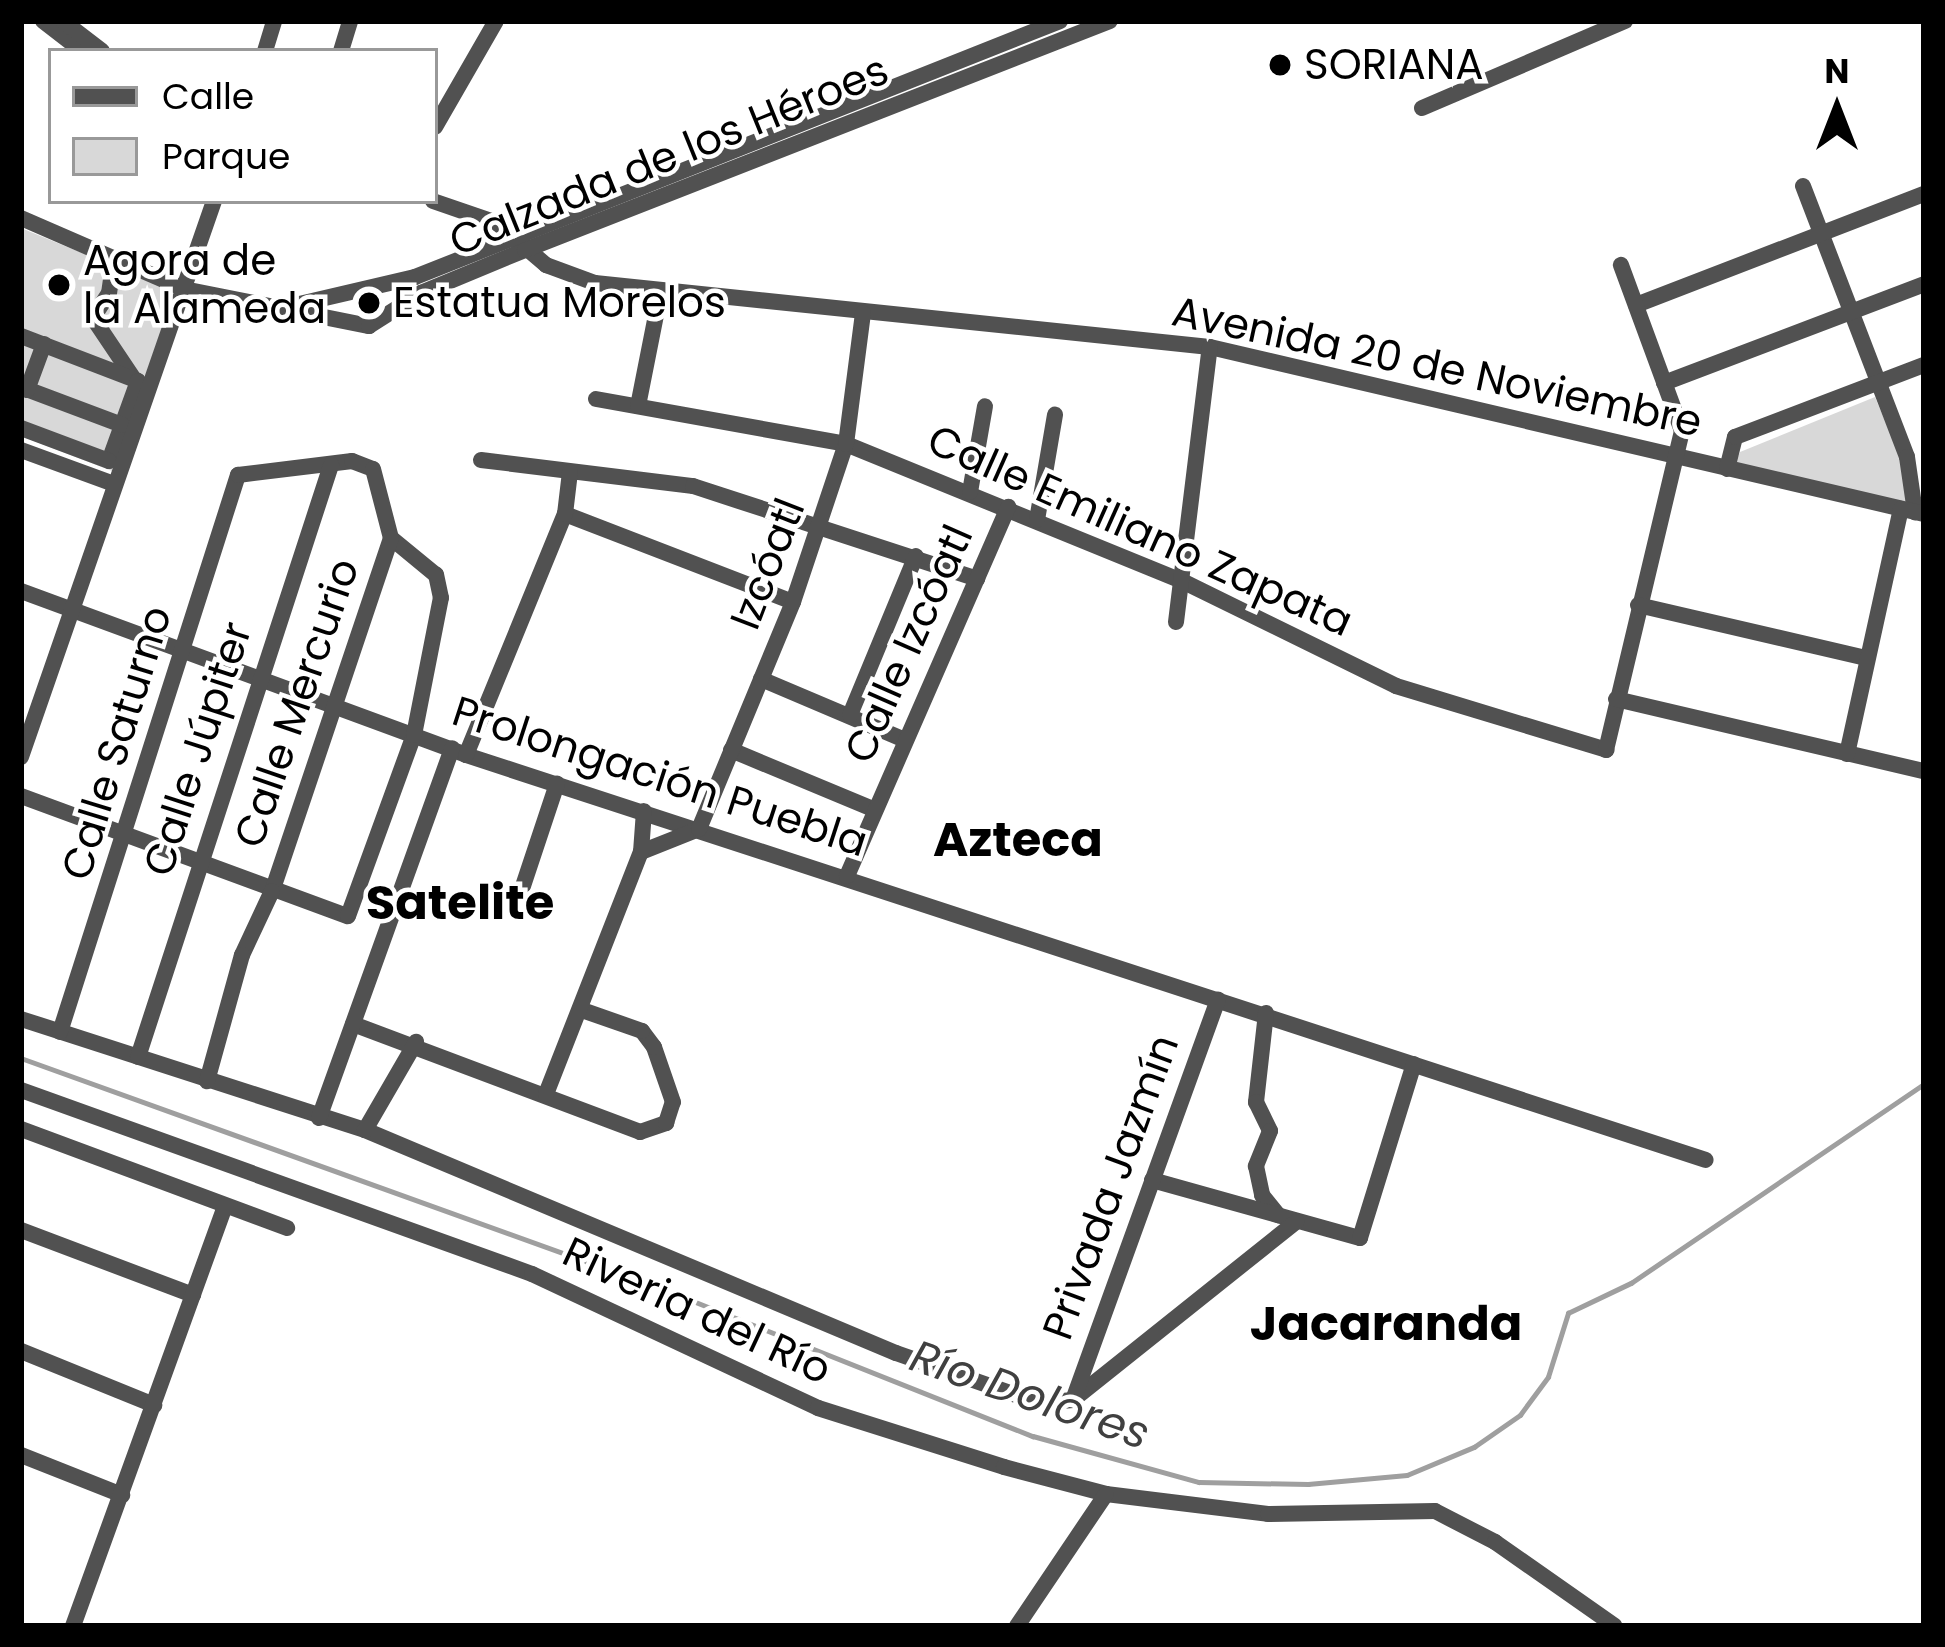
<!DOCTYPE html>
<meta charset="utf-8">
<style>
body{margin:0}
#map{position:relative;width:1945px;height:1647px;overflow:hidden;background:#fff;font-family:Poppins,sans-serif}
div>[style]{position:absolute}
.green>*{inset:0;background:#d8d8d8}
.stream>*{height:4.5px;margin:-2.25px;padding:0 2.25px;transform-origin:2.25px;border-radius:2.25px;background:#9f9f9f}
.minor>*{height:16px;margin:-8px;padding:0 8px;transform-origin:8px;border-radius:8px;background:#515151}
.dots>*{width:33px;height:33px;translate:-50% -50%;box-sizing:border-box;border:6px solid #fff;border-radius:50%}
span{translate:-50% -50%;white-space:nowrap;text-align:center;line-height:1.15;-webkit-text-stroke:9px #fff;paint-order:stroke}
.poi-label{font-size:42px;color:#000}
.left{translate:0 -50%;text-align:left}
.street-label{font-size:42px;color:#000}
.water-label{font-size:45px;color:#404040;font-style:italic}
.quarter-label{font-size:48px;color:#000;font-weight:700}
.frame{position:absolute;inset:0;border:24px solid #000;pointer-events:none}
.legend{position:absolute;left:48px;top:48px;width:390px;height:156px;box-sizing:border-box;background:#fff;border:3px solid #999;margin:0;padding:15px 21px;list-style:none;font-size:36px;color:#000}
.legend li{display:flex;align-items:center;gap:24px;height:60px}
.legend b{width:60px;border:3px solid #999}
.north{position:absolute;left:1777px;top:48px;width:120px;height:120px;-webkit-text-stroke:9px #fff;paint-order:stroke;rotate:0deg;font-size:33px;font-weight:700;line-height:48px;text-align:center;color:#000}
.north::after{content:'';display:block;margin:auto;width:42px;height:54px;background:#000;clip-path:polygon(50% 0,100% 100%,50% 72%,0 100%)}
</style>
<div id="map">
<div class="green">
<i style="clip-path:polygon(21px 228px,175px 291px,112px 471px,21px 436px)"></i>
<i style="clip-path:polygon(1875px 397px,1913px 488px,1911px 504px,1735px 464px,1740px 452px)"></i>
</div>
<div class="stream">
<i style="left:21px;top:1058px;width:682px;rotate:19.79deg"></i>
<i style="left:663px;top:1289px;width:398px;rotate:21.7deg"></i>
<i style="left:1033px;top:1436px;width:172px;rotate:15.5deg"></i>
<i style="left:1199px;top:1482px;width:109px;rotate:1.1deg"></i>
<i style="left:1308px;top:1484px;width:99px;rotate:-5.2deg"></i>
<i style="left:1407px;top:1475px;width:73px;rotate:-22.7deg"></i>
<i style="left:1474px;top:1447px;width:56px;rotate:-34.8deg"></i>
<i style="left:1520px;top:1415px;width:47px;rotate:-53.6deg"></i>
<i style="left:1548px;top:1377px;width:67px;rotate:-72.6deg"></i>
<i style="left:1568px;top:1313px;width:70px;rotate:-25.5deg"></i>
<i style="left:1631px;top:1283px;width:354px;rotate:-34.2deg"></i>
</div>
<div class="minor">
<i style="left:43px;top:21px;width:49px;rotate:37.6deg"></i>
<i style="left:63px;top:21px;width:49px;rotate:37.6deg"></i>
<i style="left:265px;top:51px;width:31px;rotate:-73deg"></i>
<i style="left:341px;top:51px;width:31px;rotate:-73deg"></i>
<i style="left:1422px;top:108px;width:221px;rotate:-23.2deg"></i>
<i style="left:435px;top:127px;width:122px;rotate:-60.1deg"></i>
<i style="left:1803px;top:186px;width:290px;rotate:69deg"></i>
<i style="left:1907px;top:457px;width:56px;rotate:81.7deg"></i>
<i style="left:433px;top:201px;width:68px;rotate:19deg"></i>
<i style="left:497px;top:223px;width:65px;rotate:40.6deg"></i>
<i style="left:546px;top:265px;width:52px;rotate:20.2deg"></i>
<i style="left:595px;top:283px;width:618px;rotate:5.94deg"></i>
<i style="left:1210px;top:347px;width:733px;rotate:13.16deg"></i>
<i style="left:21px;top:218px;width:178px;rotate:23.5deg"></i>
<i style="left:184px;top:289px;width:189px;rotate:11.3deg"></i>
<i style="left:369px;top:326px;width:62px;rotate:-32.4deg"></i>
<i style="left:421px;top:293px;width:113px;rotate:-22.5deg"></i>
<i style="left:525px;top:250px;width:628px;rotate:-21.38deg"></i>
<i style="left:114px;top:258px;width:35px;rotate:98deg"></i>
<i style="left:109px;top:293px;width:30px;rotate:123deg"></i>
<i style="left:93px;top:318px;width:73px;rotate:56.1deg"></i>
<i style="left:295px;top:305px;width:123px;rotate:-13.1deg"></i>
<i style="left:415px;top:277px;width:694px;rotate:-21.65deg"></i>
<i style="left:1636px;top:305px;width:309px;rotate:-21.1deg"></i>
<i style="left:21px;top:336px;width:125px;rotate:21deg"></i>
<i style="left:138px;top:381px;width:85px;rotate:109.9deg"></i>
<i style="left:109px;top:461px;width:94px;rotate:-159.4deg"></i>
<i style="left:1664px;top:383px;width:278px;rotate:-20.8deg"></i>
<i style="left:21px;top:387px;width:108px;rotate:20.6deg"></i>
<i style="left:27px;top:390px;width:49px;rotate:-69.7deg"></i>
<i style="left:596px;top:399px;width:254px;rotate:10.2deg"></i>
<i style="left:846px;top:444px;width:363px;rotate:22.2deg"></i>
<i style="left:1182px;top:581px;width:238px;rotate:26.1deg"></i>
<i style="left:1396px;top:686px;width:220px;rotate:16.9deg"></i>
<i style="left:1606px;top:750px;width:328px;rotate:-76.6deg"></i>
<i style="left:1682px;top:431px;width:177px;rotate:-110.2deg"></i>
<i style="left:638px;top:406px;width:113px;rotate:-78.8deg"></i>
<i style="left:21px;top:450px;width:99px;rotate:20.1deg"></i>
<i style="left:481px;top:460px;width:214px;rotate:7deg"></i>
<i style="left:693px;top:486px;width:299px;rotate:18.1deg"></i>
<i style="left:1727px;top:469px;width:33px;rotate:-76deg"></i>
<i style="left:1735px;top:437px;width:202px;rotate:-20.9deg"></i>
<i style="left:970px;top:492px;width:87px;rotate:-80.1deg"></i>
<i style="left:565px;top:514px;width:244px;rotate:21.1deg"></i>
<i style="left:1037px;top:520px;width:107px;rotate:-80.3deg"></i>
<i style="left:21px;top:591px;width:474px;rotate:20.2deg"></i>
<i style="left:466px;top:755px;width:1304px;rotate:18.09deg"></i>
<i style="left:1638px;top:605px;width:234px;rotate:13.1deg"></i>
<i style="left:1176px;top:622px;width:277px;rotate:-83deg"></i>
<i style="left:761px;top:679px;width:156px;rotate:23deg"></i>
<i style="left:1616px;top:699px;width:316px;rotate:13.2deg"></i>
<i style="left:850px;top:715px;width:172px;rotate:-67.5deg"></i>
<i style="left:731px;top:750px;width:156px;rotate:22.6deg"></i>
<i style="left:1847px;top:754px;width:251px;rotate:-77.6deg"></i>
<i style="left:466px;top:755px;width:261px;rotate:-67.7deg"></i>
<i style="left:565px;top:514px;width:42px;rotate:-83.2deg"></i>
<i style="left:21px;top:757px;width:589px;rotate:-70.86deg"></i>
<i style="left:21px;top:796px;width:348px;rotate:20.2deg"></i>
<i style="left:348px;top:916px;width:193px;rotate:-70deg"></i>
<i style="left:414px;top:735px;width:140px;rotate:-78.9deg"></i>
<i style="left:441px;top:598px;width:24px;rotate:-102deg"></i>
<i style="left:436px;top:575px;width:58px;rotate:-140.6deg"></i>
<i style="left:641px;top:852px;width:62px;rotate:-21.6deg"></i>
<i style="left:699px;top:829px;width:246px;rotate:-67.5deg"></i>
<i style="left:793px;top:602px;width:167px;rotate:-71.5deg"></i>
<i style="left:846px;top:444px;width:132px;rotate:-82.6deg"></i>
<i style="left:847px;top:876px;width:403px;rotate:-66.4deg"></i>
<i style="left:523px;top:886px;width:108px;rotate:-71.6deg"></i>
<i style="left:1266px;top:1013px;width:90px;rotate:96.4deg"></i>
<i style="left:1256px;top:1102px;width:32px;rotate:64deg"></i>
<i style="left:1270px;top:1131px;width:38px;rotate:112deg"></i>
<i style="left:1256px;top:1166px;width:30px;rotate:78deg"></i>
<i style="left:1262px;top:1195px;width:26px;rotate:51deg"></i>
<i style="left:21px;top:1019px;width:361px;rotate:17.9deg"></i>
<i style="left:365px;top:1130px;width:576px;rotate:22.78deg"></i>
<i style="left:896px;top:1353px;width:151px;rotate:19.3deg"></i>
<i style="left:1039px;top:1403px;width:34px;rotate:-5deg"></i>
<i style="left:353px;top:1024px;width:307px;rotate:20.6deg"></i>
<i style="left:640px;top:1132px;width:28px;rotate:-19deg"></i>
<i style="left:666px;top:1123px;width:22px;rotate:-72deg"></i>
<i style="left:673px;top:1102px;width:58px;rotate:-109.1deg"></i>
<i style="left:654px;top:1047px;width:20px;rotate:-127deg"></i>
<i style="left:642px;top:1031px;width:64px;rotate:-160.7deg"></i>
<i style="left:60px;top:1032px;width:585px;rotate:-72.28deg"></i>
<i style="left:238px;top:475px;width:115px;rotate:-7deg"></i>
<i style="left:352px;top:461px;width:22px;rotate:21deg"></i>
<i style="left:373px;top:469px;width:71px;rotate:75.4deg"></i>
<i style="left:391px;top:538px;width:373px;rotate:108.6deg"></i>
<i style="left:272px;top:891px;width:71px;rotate:115.1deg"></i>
<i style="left:242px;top:955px;width:131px;rotate:105.5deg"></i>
<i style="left:138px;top:1057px;width:623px;rotate:-71.94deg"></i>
<i style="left:21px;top:1090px;width:543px;rotate:19.8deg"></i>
<i style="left:532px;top:1274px;width:316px;rotate:25.1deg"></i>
<i style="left:818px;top:1408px;width:195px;rotate:17.6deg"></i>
<i style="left:1004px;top:1467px;width:106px;rotate:14.8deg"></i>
<i style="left:1106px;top:1494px;width:163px;rotate:7deg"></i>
<i style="left:1268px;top:1514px;width:167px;rotate:-1deg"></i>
<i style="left:1435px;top:1511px;width:68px;rotate:27.3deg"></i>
<i style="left:1495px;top:1542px;width:146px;rotate:35deg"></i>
<i style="left:546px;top:1094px;width:260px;rotate:-68.6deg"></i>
<i style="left:641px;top:852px;width:41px;rotate:-85.8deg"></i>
<i style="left:319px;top:1118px;width:393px;rotate:-70.2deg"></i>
<i style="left:21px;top:1129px;width:284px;rotate:20.4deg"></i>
<i style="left:365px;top:1130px;width:102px;rotate:-59.9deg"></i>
<i style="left:1152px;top:1180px;width:216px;rotate:15.6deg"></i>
<i style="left:1360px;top:1238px;width:182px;rotate:-72.8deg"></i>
<i style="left:21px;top:1230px;width:184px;rotate:20.7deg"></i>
<i style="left:21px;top:1351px;width:144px;rotate:22.1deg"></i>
<i style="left:1074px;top:1399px;width:285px;rotate:-38.6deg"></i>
<i style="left:1073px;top:1400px;width:426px;rotate:-70.1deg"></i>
<i style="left:21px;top:1455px;width:109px;rotate:21.6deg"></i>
<i style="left:73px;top:1626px;width:447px;rotate:-70.1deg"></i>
<i style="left:1017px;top:1626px;width:159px;rotate:-56deg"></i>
</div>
<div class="dots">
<i style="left:1280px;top:65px;background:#000"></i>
<i style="left:59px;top:285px;background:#000"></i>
<i style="left:369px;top:303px;background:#000"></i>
</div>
<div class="poi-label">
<span class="left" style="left:1304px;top:65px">SORIANA</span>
<span class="left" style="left:83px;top:285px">Agora de<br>la Alameda</span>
<span class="left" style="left:393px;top:303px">Estatua Morelos</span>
</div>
<div class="street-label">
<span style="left:669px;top:156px;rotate:-22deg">Calzada de los Héroes</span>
<span style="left:1437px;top:367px;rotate:12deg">Avenida 20 de Noviembre</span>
<span style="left:1140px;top:531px;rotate:24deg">Calle Emiliano Zapata</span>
<span style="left:768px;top:564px;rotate:-69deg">Izcóatl</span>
<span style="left:909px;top:644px;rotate:-66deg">Calle Izcóatl</span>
<span style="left:297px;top:703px;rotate:-71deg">Calle Mercurio</span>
<span style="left:117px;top:743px;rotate:-73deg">Calle Saturno</span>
<span style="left:198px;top:749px;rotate:-72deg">Calle Júpiter</span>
<span style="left:660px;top:777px;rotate:18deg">Prolongación Puebla</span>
<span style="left:1111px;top:1187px;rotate:-70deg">Privada Jazmín</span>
<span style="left:697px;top:1311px;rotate:25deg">Riveria del Río</span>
</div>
<div class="water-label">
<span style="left:1030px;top:1395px;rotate:19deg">Río Dolores</span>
</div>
<div class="quarter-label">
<span style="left:1018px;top:840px">Azteca</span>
<span style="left:460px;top:903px">Satelite</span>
<span style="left:1386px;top:1324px">Jacaranda</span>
</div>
<div class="frame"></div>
<ul class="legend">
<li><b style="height:15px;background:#515151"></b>Calle</li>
<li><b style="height:33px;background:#d8d8d8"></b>Parque</li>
</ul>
<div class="north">N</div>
</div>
